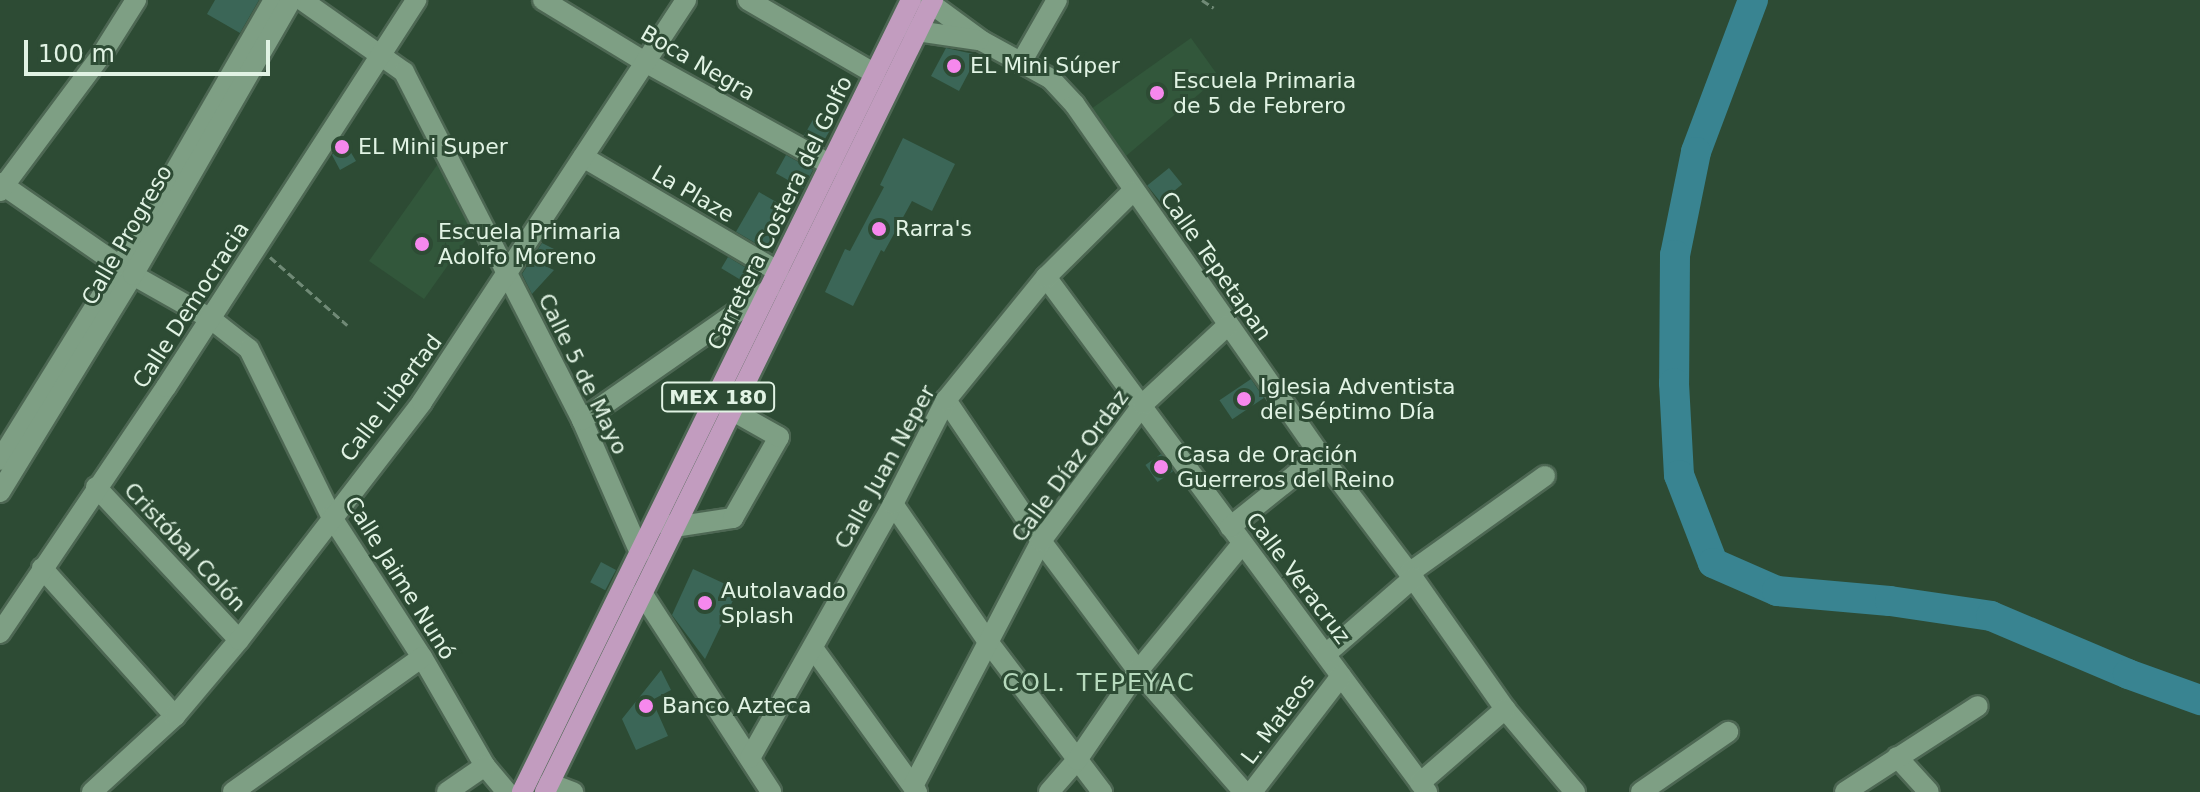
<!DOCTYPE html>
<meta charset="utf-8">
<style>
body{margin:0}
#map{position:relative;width:2200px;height:792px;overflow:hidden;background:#2d4b34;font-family:"DejaVu Sans",sans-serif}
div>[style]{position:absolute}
.built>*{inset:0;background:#32573b}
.river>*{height:30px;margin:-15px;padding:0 15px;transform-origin:15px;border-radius:15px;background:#398491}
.building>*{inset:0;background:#3b6657;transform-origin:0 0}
.path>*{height:3px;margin-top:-1.5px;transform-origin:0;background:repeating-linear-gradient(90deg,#708a76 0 8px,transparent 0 12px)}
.roads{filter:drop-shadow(2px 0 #4d6753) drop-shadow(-2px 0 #4d6753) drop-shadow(0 2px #4d6753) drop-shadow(0 -2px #4d6753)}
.minor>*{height:20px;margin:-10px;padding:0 10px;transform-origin:10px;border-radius:10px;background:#7e9f84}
.major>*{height:20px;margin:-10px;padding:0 10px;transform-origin:10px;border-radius:10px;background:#c29cbf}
.dots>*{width:22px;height:22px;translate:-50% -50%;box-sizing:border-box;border:4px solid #2d4b34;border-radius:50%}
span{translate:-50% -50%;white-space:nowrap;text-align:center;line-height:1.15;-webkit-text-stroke:6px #2d4b34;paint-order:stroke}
.shield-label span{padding:2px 6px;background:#2d4b34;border:2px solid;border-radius:6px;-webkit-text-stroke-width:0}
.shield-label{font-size:20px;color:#e1f3e4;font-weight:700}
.street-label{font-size:22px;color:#e1f3e4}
.poi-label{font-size:22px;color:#e1f3e4}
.left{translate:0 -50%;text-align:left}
.neighbourhood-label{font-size:24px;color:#b7dabd;letter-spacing:2px}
.scale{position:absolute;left:24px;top:40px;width:246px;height:36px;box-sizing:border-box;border:4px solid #e1f3e4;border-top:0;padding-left:10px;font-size:24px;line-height:28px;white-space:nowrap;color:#e1f3e4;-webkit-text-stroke:6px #2d4b34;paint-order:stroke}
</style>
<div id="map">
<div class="built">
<i style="clip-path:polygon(1191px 38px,1219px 77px,1126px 156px,1091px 109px)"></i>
<i style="clip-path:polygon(440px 161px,475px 227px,424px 299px,369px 261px)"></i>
</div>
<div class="river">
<i style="left:1753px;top:0;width:162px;rotate:110.6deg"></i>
<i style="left:1696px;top:152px;width:105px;rotate:101.5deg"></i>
<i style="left:1675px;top:255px;width:128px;rotate:90.4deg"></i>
<i style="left:1674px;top:383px;width:92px;rotate:86.9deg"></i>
<i style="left:1679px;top:475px;width:94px;rotate:68.9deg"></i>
<i style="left:1713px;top:563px;width:70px;rotate:23.6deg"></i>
<i style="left:1777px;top:591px;width:113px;rotate:5.1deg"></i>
<i style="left:1890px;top:601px;width:102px;rotate:8.4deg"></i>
<i style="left:1991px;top:616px;width:149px;rotate:22.9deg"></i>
<i style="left:2128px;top:674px;width:77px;rotate:19.9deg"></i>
</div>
<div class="building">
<i style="clip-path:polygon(215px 0,259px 0,240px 33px,207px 14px)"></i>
<i style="clip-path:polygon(946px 48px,978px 55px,959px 91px,931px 76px)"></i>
<i style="left:818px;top:111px;width:20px;height:28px;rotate:30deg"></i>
<i style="clip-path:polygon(903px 138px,955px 164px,932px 211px,912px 201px,884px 252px,881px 250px,853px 306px,825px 292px,845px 249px,850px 251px,884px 187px,880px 185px)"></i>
<i style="clip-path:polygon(343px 139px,356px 161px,340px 170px,332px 155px)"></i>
<i style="left:786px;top:155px;width:31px;height:21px;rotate:29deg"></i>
<i style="left:1169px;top:168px;width:21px;height:28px;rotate:51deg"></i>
<i style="left:759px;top:192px;width:36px;height:46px;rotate:30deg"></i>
<i style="clip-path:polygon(542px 243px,554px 249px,545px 266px,554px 270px,532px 294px,522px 274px)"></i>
<i style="left:728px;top:257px;width:33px;height:13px;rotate:31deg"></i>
<i style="left:1251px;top:379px;width:23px;height:38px;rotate:56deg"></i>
<i style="left:1161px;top:454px;width:21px;height:19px;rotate:55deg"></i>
<i style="left:601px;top:562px;width:17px;height:23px;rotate:28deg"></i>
<i style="clip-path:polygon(693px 569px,738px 590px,705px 659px,672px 615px)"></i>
<i style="clip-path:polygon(661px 670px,671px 690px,652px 700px,668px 736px,636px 750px,622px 719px)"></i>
</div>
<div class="path">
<i style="left:1202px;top:0;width:14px;rotate:34deg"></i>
<i style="left:270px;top:257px;width:103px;rotate:41.4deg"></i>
</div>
<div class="roads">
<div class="minor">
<i style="left:302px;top:0;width:125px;rotate:35.2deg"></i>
<i style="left:404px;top:72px;width:391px;rotate:62.9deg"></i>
<i style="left:582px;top:420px;width:145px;rotate:66.4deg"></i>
<i style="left:543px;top:0;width:119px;rotate:31.3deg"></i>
<i style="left:645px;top:62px;width:213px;rotate:29deg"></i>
<i style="left:748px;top:0;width:147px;rotate:30.2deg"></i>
<i style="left:926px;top:0;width:69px;rotate:36.2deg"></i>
<i style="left:982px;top:41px;width:79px;rotate:28.8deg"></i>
<i style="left:1051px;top:79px;width:35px;rotate:47deg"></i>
<i style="left:1075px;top:105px;width:427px;rotate:55deg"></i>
<i style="left:1320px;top:455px;width:154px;rotate:52.9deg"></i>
<i style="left:1413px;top:578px;width:160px;rotate:54.9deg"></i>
<i style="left:1505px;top:709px;width:109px;rotate:49.9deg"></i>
<i style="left:904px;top:25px;width:14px;rotate:25deg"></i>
<i style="left:917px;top:31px;width:62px;rotate:8.4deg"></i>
<i style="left:1022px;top:61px;width:70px;rotate:-60.2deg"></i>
<i style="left:583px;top:157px;width:227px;rotate:30.4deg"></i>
<i style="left:0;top:183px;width:162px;rotate:34.7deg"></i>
<i style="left:133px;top:275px;width:90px;rotate:29.4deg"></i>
<i style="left:211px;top:319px;width:48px;rotate:38.3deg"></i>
<i style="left:249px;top:349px;width:186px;rotate:63.8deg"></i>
<i style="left:331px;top:516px;width:168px;rotate:57.2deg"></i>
<i style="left:422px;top:657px;width:126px;rotate:60deg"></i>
<i style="left:485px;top:766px;width:34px;rotate:50deg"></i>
<i style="left:0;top:191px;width:171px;rotate:-53.3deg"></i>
<i style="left:102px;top:54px;width:64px;rotate:-57.8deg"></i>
<i style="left:1046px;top:277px;width:641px;rotate:53.51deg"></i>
<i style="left:946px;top:400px;width:170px;rotate:56deg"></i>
<i style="left:1041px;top:541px;width:162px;rotate:53.3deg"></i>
<i style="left:1138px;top:671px;width:161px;rotate:48.8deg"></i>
<i style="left:582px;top:420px;width:229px;rotate:-34.9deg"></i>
<i style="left:0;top:460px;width:229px;rotate:-58.2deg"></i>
<i style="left:121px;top:265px;width:306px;rotate:-60deg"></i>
<i style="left:96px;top:487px;width:209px;rotate:46.9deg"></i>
<i style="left:0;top:492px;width:255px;rotate:-58.5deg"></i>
<i style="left:133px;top:275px;width:317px;rotate:-60.1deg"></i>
<i style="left:893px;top:504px;width:169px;rotate:55.4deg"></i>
<i style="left:989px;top:643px;width:187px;rotate:52.8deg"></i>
<i style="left:660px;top:522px;width:15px;rotate:20deg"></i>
<i style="left:674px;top:527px;width:60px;rotate:-8.7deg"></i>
<i style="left:733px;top:518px;width:93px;rotate:-60.4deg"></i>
<i style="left:779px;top:437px;width:71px;rotate:-150.6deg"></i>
<i style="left:1230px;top:527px;width:115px;rotate:-38.7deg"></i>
<i style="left:42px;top:568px;width:199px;rotate:48.1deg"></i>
<i style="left:1409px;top:573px;width:167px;rotate:-35.5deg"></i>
<i style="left:642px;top:593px;width:237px;rotate:57deg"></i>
<i style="left:0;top:633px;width:297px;rotate:-56deg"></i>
<i style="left:166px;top:387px;width:461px;rotate:-57.1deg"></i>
<i style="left:813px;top:648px;width:178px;rotate:54.2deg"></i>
<i style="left:1326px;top:654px;width:116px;rotate:-41.1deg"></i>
<i style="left:1897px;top:757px;width:47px;rotate:47.6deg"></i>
<i style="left:750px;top:758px;width:291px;rotate:-60.6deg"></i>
<i style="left:893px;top:504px;width:117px;rotate:-63deg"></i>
<i style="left:946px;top:400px;width:159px;rotate:-50.9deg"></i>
<i style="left:1046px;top:277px;width:122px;rotate:-44.7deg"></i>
<i style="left:549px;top:783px;width:26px;rotate:21deg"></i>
<i style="left:1420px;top:783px;width:113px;rotate:-41deg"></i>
<i style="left:913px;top:786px;width:276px;rotate:-62.4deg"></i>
<i style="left:1041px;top:541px;width:171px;rotate:-53.3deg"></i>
<i style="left:1143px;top:404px;width:116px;rotate:-42.9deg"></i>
<i style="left:92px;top:792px;width:113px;rotate:-42.5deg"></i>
<i style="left:175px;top:716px;width:99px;rotate:-49.9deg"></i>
<i style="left:239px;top:640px;width:300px;rotate:-52.4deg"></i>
<i style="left:422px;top:402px;width:481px;rotate:-56.7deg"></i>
<i style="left:233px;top:792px;width:232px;rotate:-35.5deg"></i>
<i style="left:447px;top:792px;width:46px;rotate:-34.4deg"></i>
<i style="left:1049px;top:792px;width:43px;rotate:-48.8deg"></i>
<i style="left:1077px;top:760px;width:108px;rotate:-55.6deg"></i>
<i style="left:1138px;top:671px;width:164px;rotate:-50.7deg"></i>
<i style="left:1252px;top:792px;width:146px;rotate:-52.5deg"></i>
<i style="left:1641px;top:792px;width:106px;rotate:-34.6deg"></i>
<i style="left:1845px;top:792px;width:158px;rotate:-32.9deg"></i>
</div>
<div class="major">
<i style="left:522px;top:792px;width:882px;rotate:-63.84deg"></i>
<i style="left:545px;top:792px;width:882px;rotate:-63.9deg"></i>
</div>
</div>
<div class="dots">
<i style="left:954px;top:66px;background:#f688ed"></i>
<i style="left:1157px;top:93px;background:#f688ed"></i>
<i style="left:342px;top:147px;background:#f688ed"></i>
<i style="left:879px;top:229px;background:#f688ed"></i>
<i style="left:422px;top:244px;background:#f688ed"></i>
<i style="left:1244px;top:399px;background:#f688ed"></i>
<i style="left:1161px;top:467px;background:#f688ed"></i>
<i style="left:705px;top:603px;background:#f688ed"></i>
<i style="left:646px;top:706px;background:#f688ed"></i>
</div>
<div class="shield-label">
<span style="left:718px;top:397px">MEX 180</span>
</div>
<div class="street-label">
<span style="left:698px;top:63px;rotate:30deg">Boca Negra</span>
<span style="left:693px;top:194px;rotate:30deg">La Plaze</span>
<span style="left:780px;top:213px;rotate:-64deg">Carretera Costera del Golfo</span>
<span style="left:127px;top:235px;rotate:-60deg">Calle Progreso</span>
<span style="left:1216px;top:266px;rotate:55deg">Calle Tepetapan</span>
<span style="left:191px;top:305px;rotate:-57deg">Calle Democracia</span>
<span style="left:583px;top:374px;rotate:64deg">Calle 5 de Mayo</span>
<span style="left:391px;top:398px;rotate:-53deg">Calle Libertad</span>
<span style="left:1070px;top:466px;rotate:-54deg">Calle Díaz Ordaz</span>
<span style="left:885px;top:467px;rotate:-61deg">Calle Juan Neper</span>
<span style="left:185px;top:547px;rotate:47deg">Cristóbal Colón</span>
<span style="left:400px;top:578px;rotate:58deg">Calle Jaime Nunó</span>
<span style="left:1298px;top:578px;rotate:53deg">Calle Veracruz</span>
<span style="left:1278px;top:719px;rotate:-53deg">L. Mateos</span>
</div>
<div class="poi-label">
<span class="left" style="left:970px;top:66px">EL Mini Súper</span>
<span class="left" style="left:1173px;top:93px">Escuela Primaria<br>de 5 de Febrero</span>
<span class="left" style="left:358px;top:147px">EL Mini Super</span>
<span class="left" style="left:895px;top:229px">Rarra's</span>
<span class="left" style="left:438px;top:244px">Escuela Primaria<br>Adolfo Moreno</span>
<span class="left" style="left:1260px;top:399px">Iglesia Adventista<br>del Séptimo Día</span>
<span class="left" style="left:1177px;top:467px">Casa de Oración<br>Guerreros del Reino</span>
<span class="left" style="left:721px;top:603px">Autolavado<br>Splash</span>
<span class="left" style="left:662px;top:706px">Banco Azteca</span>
</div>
<div class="neighbourhood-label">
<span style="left:1099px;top:684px">COL. TEPEYAC</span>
</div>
<div class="scale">100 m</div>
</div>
